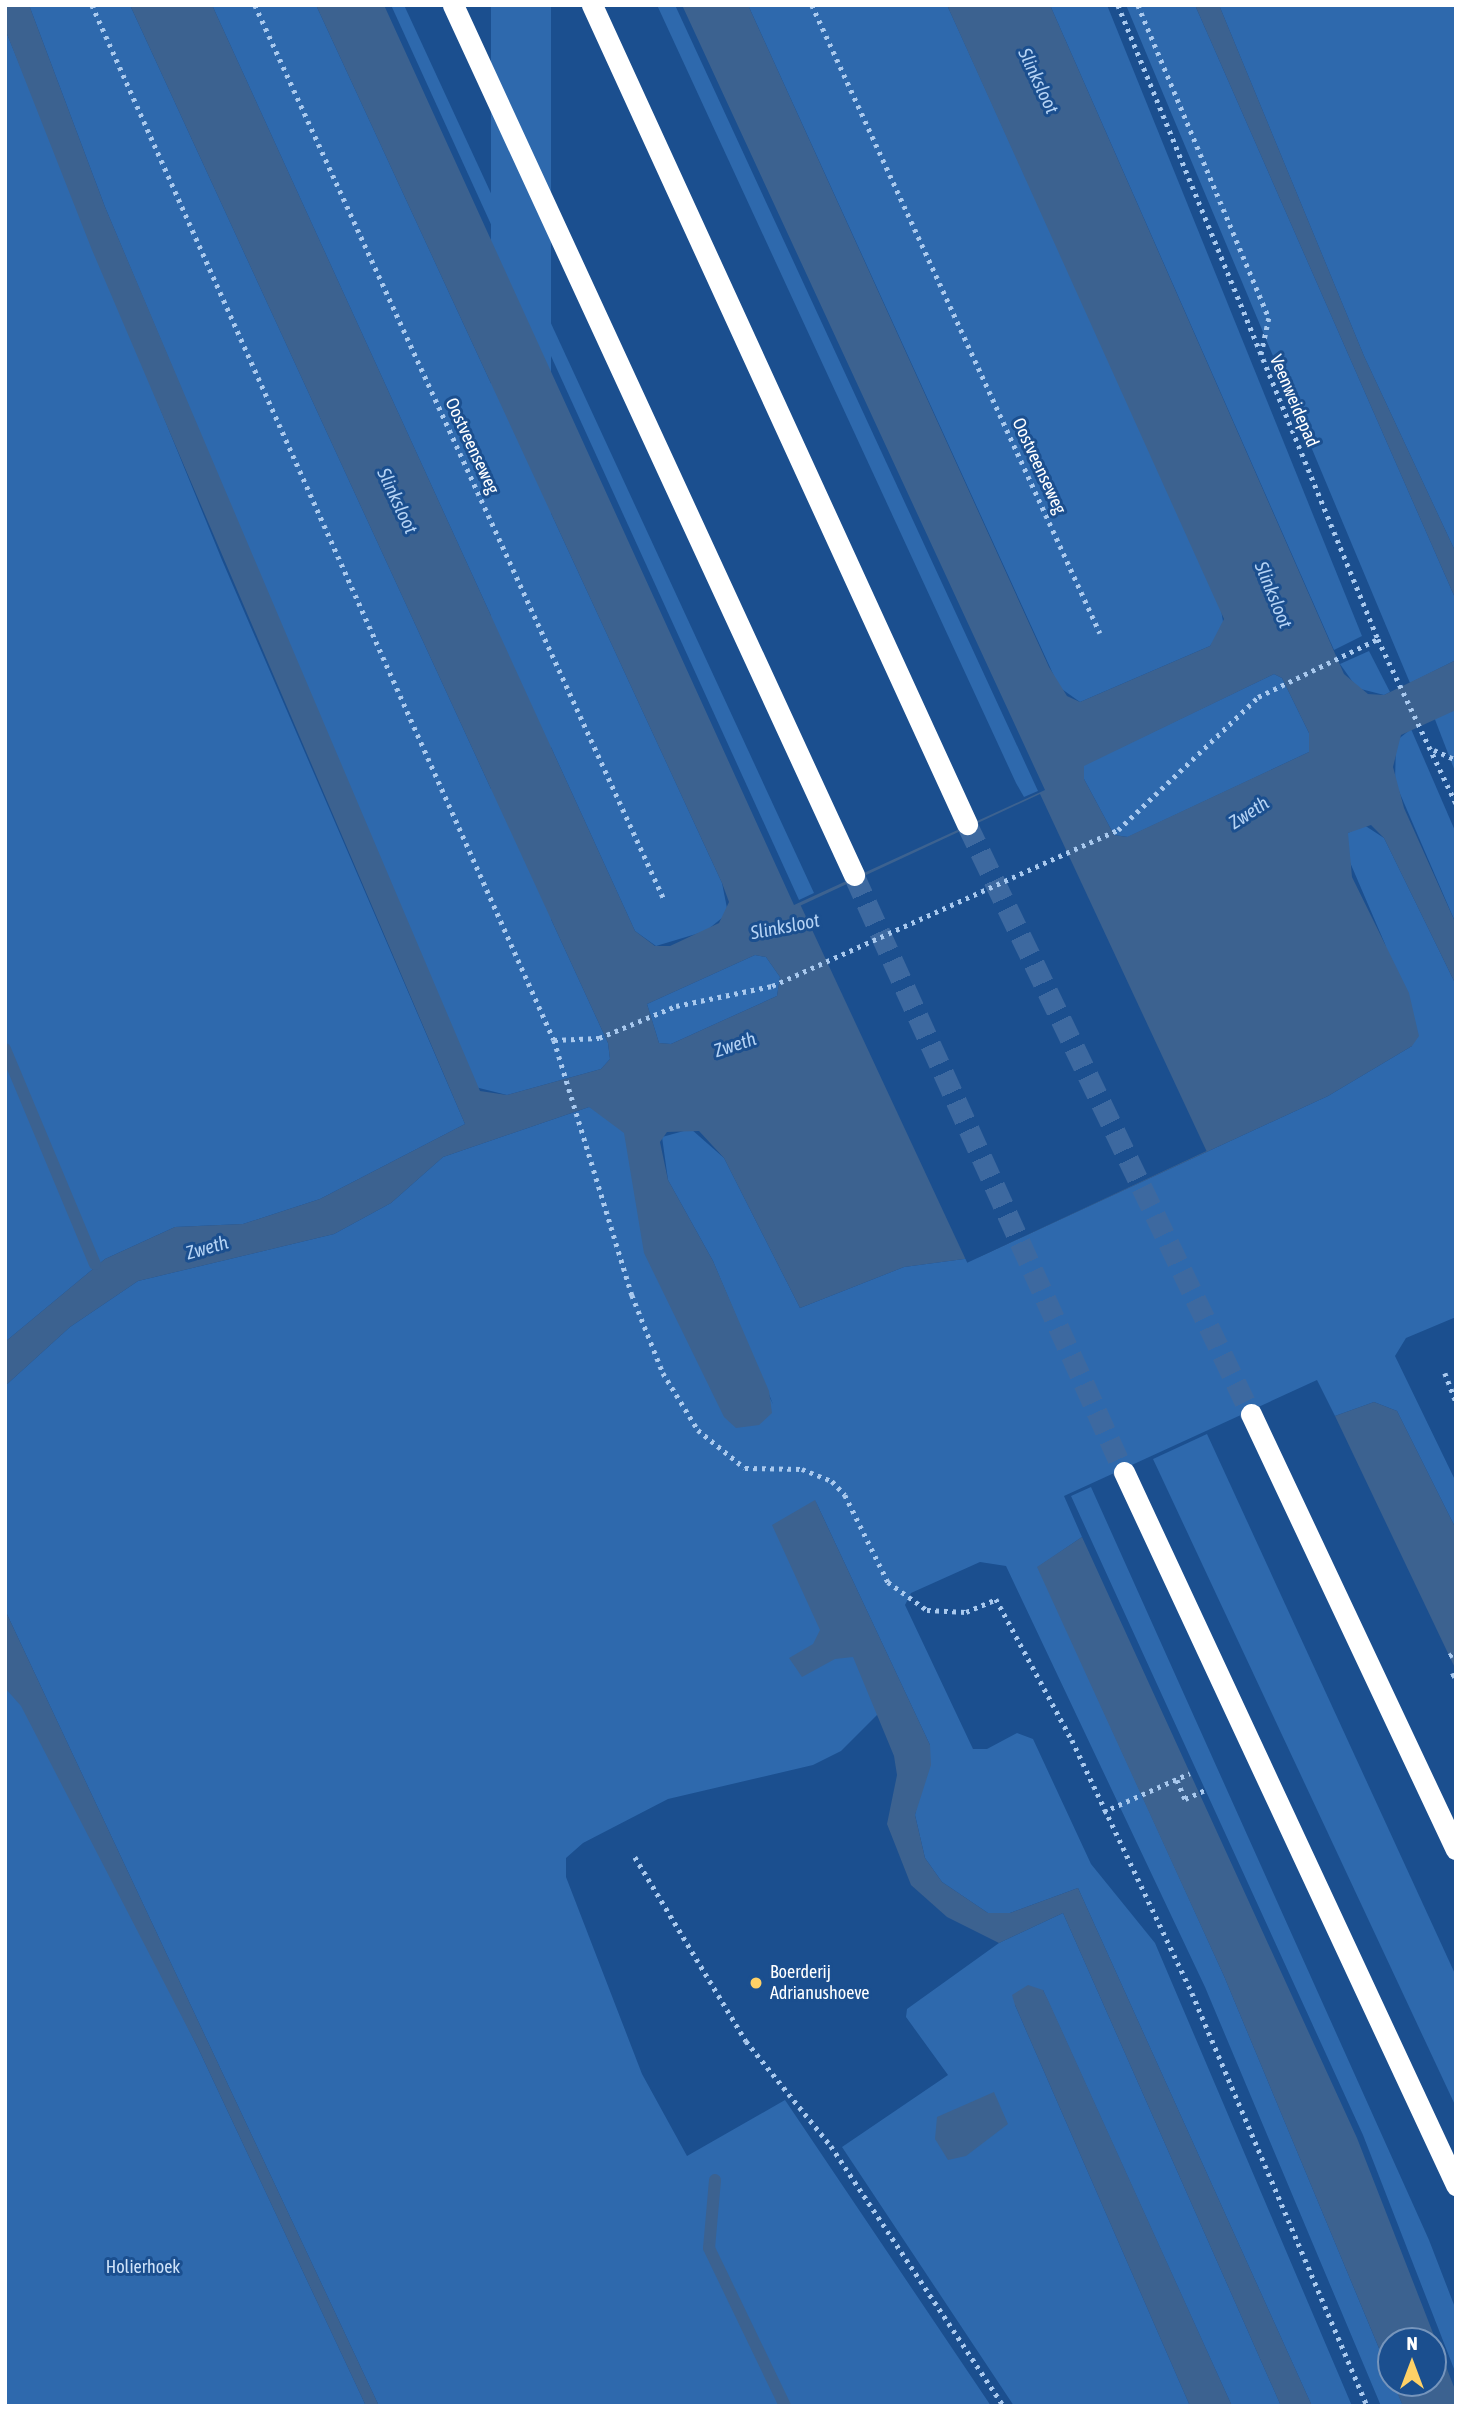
<!DOCTYPE html>
<style>
body{margin:0}
#map{position:relative;width:1461px;height:2411px;overflow:hidden;background:#1b4f8f;font-family:"Asap Condensed",sans-serif}
div>[style]{position:absolute}
.green>*{inset:0;background:#2e69ad;transform-origin:0 0}
.water>*{inset:0;background:#3c6290}
.pier>*{inset:0;background:#1b4f8f;transform-origin:0 0}
.stream>*{height:12px;margin:-6px;padding:0 6px;transform-origin:6px;border-radius:6px;background:#3c6290}
.highway-tunnel>*{height:21px;margin-top:-10.5px;transform-origin:0;background:repeating-linear-gradient(90deg,#3d69a0 0 21px,transparent 0 31px)}
.path>*{height:4.5px;margin-top:-2.25px;transform-origin:0;background:repeating-linear-gradient(90deg,#a9c9ee 0 3.5px,transparent 0 8.5px)}
.highway>*{height:21px;margin:-10.5px;padding:0 10.5px;transform-origin:10.5px;border-radius:10.5px;background:#fff}
.path-bridge>*{height:4.5px;margin-top:-2.25px;transform-origin:0;background:repeating-linear-gradient(90deg,#a9c9ee 0 3.5px,transparent 0 8.5px)}
.dots>*{width:19px;height:19px;translate:-50% -50%;box-sizing:border-box;border:4px solid #1b4f8f;border-radius:50%}
span{translate:-50% -50%;white-space:nowrap;text-align:center;line-height:1.15;-webkit-text-stroke:6px #1b4f8f;paint-order:stroke}
.street-label{font-size:18px;color:#fff}
.poi-label{font-size:18px;color:#fff}
.left{translate:0 -50%;text-align:left}
.park-label{font-size:18px;color:#cfe3fa}
.water-label{font-size:19px;color:#b5d3f5;font-style:italic}
.frame{position:absolute;inset:0;border:7px solid #fff;pointer-events:none}
.north{position:absolute;left:1377px;top:2327px;width:70px;height:70px;box-sizing:border-box;background:#1b4f8f;border:2px solid #7695bc;border-radius:50%;rotate:0deg;font-size:19px;font-weight:700;line-height:28px;text-align:center;color:#fff}
.north::after{content:'';display:block;margin:auto;width:24px;height:32px;background:#ffd166;clip-path:polygon(50% 0,100% 100%,50% 72%,0 100%)}
</style>
<div id="map">
<div class="green">
<i style="clip-path:polygon(29px 5px,130px 5px,608px 1043px,610px 1059px,601px 1069px,507px 1095px,475px 1087px,105px 207px)"></i>
<i style="clip-path:polygon(212px 5px,316px 5px,722px 883px,728px 913px,706px 931px,656px 946px,635px 931px)"></i>
<i style="clip-path:polygon(391px 5px,404px 5px,814px 893px,799px 900px)"></i>
<i style="left:491px;top:5px;width:60px;height:941px"></i>
<i style="clip-path:polygon(657px 5px,675px 5px,1038px 791px,1024px 797px,1016px 783px)"></i>
<i style="clip-path:polygon(748px 5px,947px 5px,1220px 604px,1224px 627px,1210px 646px,1080px 702px,1059px 687px)"></i>
<i style="clip-path:polygon(1050px 5px,1107px 5px,1362px 636px,1334px 650px)"></i>
<i style="clip-path:polygon(1126px 5px,1195px 5px,1456px 600px,1456px 660px,1410px 683px)"></i>
<i style="clip-path:polygon(1219px 5px,1456px 5px,1456px 553px,1364px 356px)"></i>
<i style="clip-path:polygon(5px 29px,222px 560px,465px 1124px,320px 1199px,243px 1224px,175px 1227px,105px 1259px,5px 1342px)"></i>
<i style="clip-path:polygon(1369px 651px,1390px 692px,1384px 695px,1357px 688px,1340px 664px)"></i>
<i style="clip-path:polygon(1274px 674px,1282px 678px,1309px 733px,1309px 752px,1128px 837px,1114px 835px,1084px 779px,1084px 765px)"></i>
<i style="clip-path:polygon(1456px 710px,1456px 774px,1434px 717px)"></i>
<i style="clip-path:polygon(1411px 729px,1456px 833px,1456px 924px,1395px 782px,1396px 741px)"></i>
<i style="clip-path:polygon(1364px 825px,1384px 838px,1456px 985px,1456px 1317px,1406px 1338px,1395px 1356px,1456px 1482px,1456px 1529px,1397px 1411px,1374px 1402px,1335px 1416px,1317px 1380px,1064px 1496px,1082px 1537px,1038px 1567px,1224px 1976px,1403px 2406px,1381px 2406px,1205px 1987px,1006px 1566px,980px 1562px,911px 1593px,905px 1605px,973px 1749px,987px 1749px,1017px 1733px,1033px 1739px,1091px 1864px,1155px 1943px,1352px 2406px,1312px 2406px,1078px 1888px,1010px 1913px,988px 1913px,942px 1882px,925px 1858px,915px 1815px,930px 1745px,815px 1500px,896px 1696px,841px 1751px,813px 1765px,668px 1799px,583px 1843px,566px 1858px,566px 1877px,642px 2074px,687px 2156px,785px 2100px,991px 2406px,379px 2406px,5px 1610px,5px 1386px,70px 1327px,138px 1281px,334px 1234px,391px 1203px,443px 1157px,589px 1107px,625px 1116px,773px 1404px,713px 1261px,668px 1180px,662px 1137px,691px 1129px,724px 1158px,800px 1308px,904px 1267px,979px 1257px,1328px 1096px,1412px 1046px,1385px 944px,1346px 853px,1348px 833px)"></i>
<i style="clip-path:polygon(755px 955px,766px 957px,780px 977px,777px 996px,671px 1044px,659px 1043px,647px 1004px)"></i>
<i style="clip-path:polygon(1207px 1434px,1456px 1976px,1456px 2107px,1153px 1459px)"></i>
<i style="clip-path:polygon(1091px 1487px,1429px 2240px,1456px 2310px,1456px 2374px,1363px 2135px,1071px 1496px)"></i>
<i style="clip-path:polygon(5px 1656px,198px 2048px,366px 2406px,5px 2406px)"></i>
<i style="clip-path:polygon(1063px 1913px,1281px 2406px,1232px 2406px,1043px 1990px,1015px 2005px,1190px 2406px,1014px 2406px,842px 2147px,948px 2075px,906px 2017px,907px 2009px,999px 1943px)"></i>
</div>
<div class="water">
<i style="clip-path:polygon(evenodd,5px 5px,29px 5px,105px 207px,480px 1091px,507px 1095px,601px 1069px,610px 1059px,608px 1043px,130px 5px,212px 5px,635px 931px,655px 946px,670px 946px,719px 923px,729px 902px,722px 883px,316px 5px,384px 5px,794px 905px,1045px 790px,682px 5px,748px 5px,1049px 667px,1067px 696px,1080px 702px,1210px 646px,1224px 619px,947px 5px,1050px 5px,1344px 674px,1368px 694px,1384px 695px,1456px 660px,1456px 710px,1401px 735px,1393px 767px,1404px 808px,1456px 924px,1456px 985px,1384px 838px,1371px 825px,1348px 833px,1352px 877px,1409px 993px,1419px 1036px,1412px 1046px,1328px 1096px,979px 1257px,904px 1267px,800px 1308px,724px 1158px,699px 1131px,667px 1132px,660px 1142px,668px 1180px,713px 1261px,769px 1391px,772px 1413px,759px 1425px,736px 1428px,724px 1417px,644px 1253px,624px 1133px,589px 1107px,443px 1157px,391px 1203px,334px 1234px,138px 1281px,70px 1327px,5px 1386px,5px 1342px,105px 1259px,175px 1227px,243px 1224px,320px 1199px,465px 1124px,92px 250px,5px 29px,5px 5px,1274px 674px,1282px 678px,1309px 733px,1309px 752px,1127px 837px,1114px 835px,1084px 779px,1084px 766px,1274px 674px,5px 5px,755px 955px,766px 957px,780px 977px,777px 996px,671px 1044px,659px 1043px,647px 1004px,755px 955px)"></i>
<i style="clip-path:polygon(1195px 5px,1219px 5px,1364px 356px,1456px 553px,1456px 600px)"></i>
<i style="clip-path:polygon(1374px 1402px,1397px 1411px,1456px 1529px,1456px 1670px,1335px 1416px)"></i>
<i style="clip-path:polygon(815px 1500px,930px 1745px,931px 1765px,915px 1815px,925px 1858px,942px 1882px,988px 1913px,1010px 1913px,1078px 1888px,1312px 2406px,1281px 2406px,1063px 1913px,999px 1943px,947px 1917px,911px 1885px,887px 1824px,897px 1775px,894px 1756px,853px 1657px,835px 1659px,802px 1677px,789px 1658px,813px 1644px,820px 1630px,772px 1525px)"></i>
<i style="clip-path:polygon(1082px 1537px,1357px 2138px,1456px 2392px,1456px 2406px,1403px 2406px,1393px 2383px,1433px 2383px,1433px 2341px,1391px 2341px,1391px 2377px,1224px 1976px,1037px 1567px)"></i>
<i style="clip-path:polygon(5px 1610px,379px 2406px,366px 2406px,198px 2048px,21px 1706px,5px 1688px)"></i>
<i style="clip-path:polygon(1028px 1985px,1043px 1990px,1048px 2000px,1232px 2406px,1190px 2406px,1015px 2005px,1012px 1995px)"></i>
<i style="clip-path:polygon(994px 2092px,1008px 2124px,966px 2156px,948px 2160px,935px 2139px,937px 2117px)"></i>
</div>
<div class="pier">
<i style="left:1040px;top:794px;width:394px;height:264px;rotate:65deg"></i>
</div>
<div class="stream">
<i style="left:5px;top:1049px;width:233px;rotate:67.3deg"></i>
<i style="left:715px;top:2180px;width:68px;rotate:95deg"></i>
<i style="left:709px;top:2248px;width:175px;rotate:64.3deg"></i>
</div>
<div class="highway-tunnel">
<i style="left:967px;top:824px;width:655px;rotate:64.3deg"></i>
<i style="left:854px;top:875px;width:655px;rotate:65.66deg"></i>
</div>
<div class="path">
<i style="left:92px;top:5px;width:1133px;rotate:65.95deg"></i>
<i style="left:554px;top:1040px;width:45px;rotate:-2.5deg"></i>
<i style="left:599px;top:1038px;width:83px;rotate:-22.6deg"></i>
<i style="left:676px;top:1006px;width:98px;rotate:-11.8deg"></i>
<i style="left:255px;top:5px;width:983px;rotate:65.42deg"></i>
<i style="left:812px;top:5px;width:691px;rotate:65.36deg"></i>
<i style="left:1118px;top:5px;width:685px;rotate:67.7deg"></i>
<i style="left:1378px;top:639px;width:182px;rotate:64.6deg"></i>
<i style="left:1138px;top:5px;width:339px;rotate:67.3deg"></i>
<i style="left:1269px;top:318px;width:38px;rotate:102deg"></i>
<i style="left:1434px;top:750px;width:24px;rotate:24deg"></i>
<i style="left:1118px;top:830px;width:193px;rotate:-43.5deg"></i>
<i style="left:1258px;top:697px;width:133px;rotate:-25.8deg"></i>
<i style="left:554px;top:1040px;width:267px;rotate:73deg"></i>
<i style="left:632px;top:1295px;width:84px;rotate:68.3deg"></i>
<i style="left:663px;top:1373px;width:67px;rotate:58.4deg"></i>
<i style="left:698px;top:1430px;width:60px;rotate:39deg"></i>
<i style="left:745px;top:1468px;width:57px;rotate:1deg"></i>
<i style="left:802px;top:1469px;width:32px;rotate:22deg"></i>
<i style="left:832px;top:1481px;width:19px;rotate:47deg"></i>
<i style="left:845px;top:1495px;width:97px;rotate:63.7deg"></i>
<i style="left:888px;top:1582px;width:48px;rotate:35.7deg"></i>
<i style="left:927px;top:1610px;width:39px;rotate:3deg"></i>
<i style="left:966px;top:1612px;width:33px;rotate:-23deg"></i>
<i style="left:996px;top:1599px;width:160px;rotate:61.7deg"></i>
<i style="left:1072px;top:1740px;width:280px;rotate:64.6deg"></i>
<i style="left:1192px;top:1993px;width:449px;rotate:67deg"></i>
<i style="left:1445px;top:1373px;width:31px;rotate:69deg"></i>
<i style="left:1449px;top:1656px;width:8px;rotate:-30deg"></i>
<i style="left:1451px;top:1676px;width:5px;rotate:-22deg"></i>
<i style="left:1177px;top:1780px;width:21px;rotate:67deg"></i>
<i style="left:1185px;top:1799px;width:22px;rotate:-24deg"></i>
<i style="left:1103px;top:1812px;width:95px;rotate:-24.1deg"></i>
<i style="left:635px;top:1857px;width:215px;rotate:58.9deg"></i>
<i style="left:746px;top:2041px;width:135px;rotate:51deg"></i>
<i style="left:831px;top:2146px;width:312px;rotate:56.4deg"></i>
</div>
<div class="highway">
<i style="left:453px;top:5px;width:958px;rotate:65.25deg"></i>
<i style="left:592px;top:5px;width:901px;rotate:65.4deg"></i>
<i style="left:1251px;top:1414px;width:481px;rotate:64.8deg"></i>
<i style="left:1124px;top:1472px;width:787px;rotate:65.03deg"></i>
</div>
<div class="path-bridge">
<i style="left:772px;top:986px;width:380px;rotate:-24.3deg"></i>
</div>
<div class="dots">
<i style="left:756px;top:1983px;background:#ffd166"></i>
</div>
<div class="street-label">
<span style="left:1294px;top:401px;rotate:67deg">Veenweidepad</span>
<span style="left:472px;top:446px;rotate:65deg">Oostveenseweg</span>
<span style="left:1039px;top:466px;rotate:65deg">Oostveenseweg</span>
</div>
<div class="poi-label">
<span class="left" style="left:770px;top:1983px">Boerderij<br>Adrianushoeve</span>
</div>
<div class="park-label">
<span style="left:143px;top:2267px">Holierhoek</span>
</div>
<div class="water-label">
<span style="left:1038px;top:81px;rotate:65deg">Slinksloot</span>
<span style="left:397px;top:501px;rotate:65deg">Slinksloot</span>
<span style="left:1273px;top:595px;rotate:68deg">Slinksloot</span>
<span style="left:1249px;top:813px;rotate:-33deg">Zweth</span>
<span style="left:785px;top:927px;rotate:-11deg">Slinksloot</span>
<span style="left:735px;top:1045px;rotate:-18deg">Zweth</span>
<span style="left:207px;top:1248px;rotate:-16deg">Zweth</span>
</div>
<div class="frame"></div>
<div class="north">N</div>
</div>
